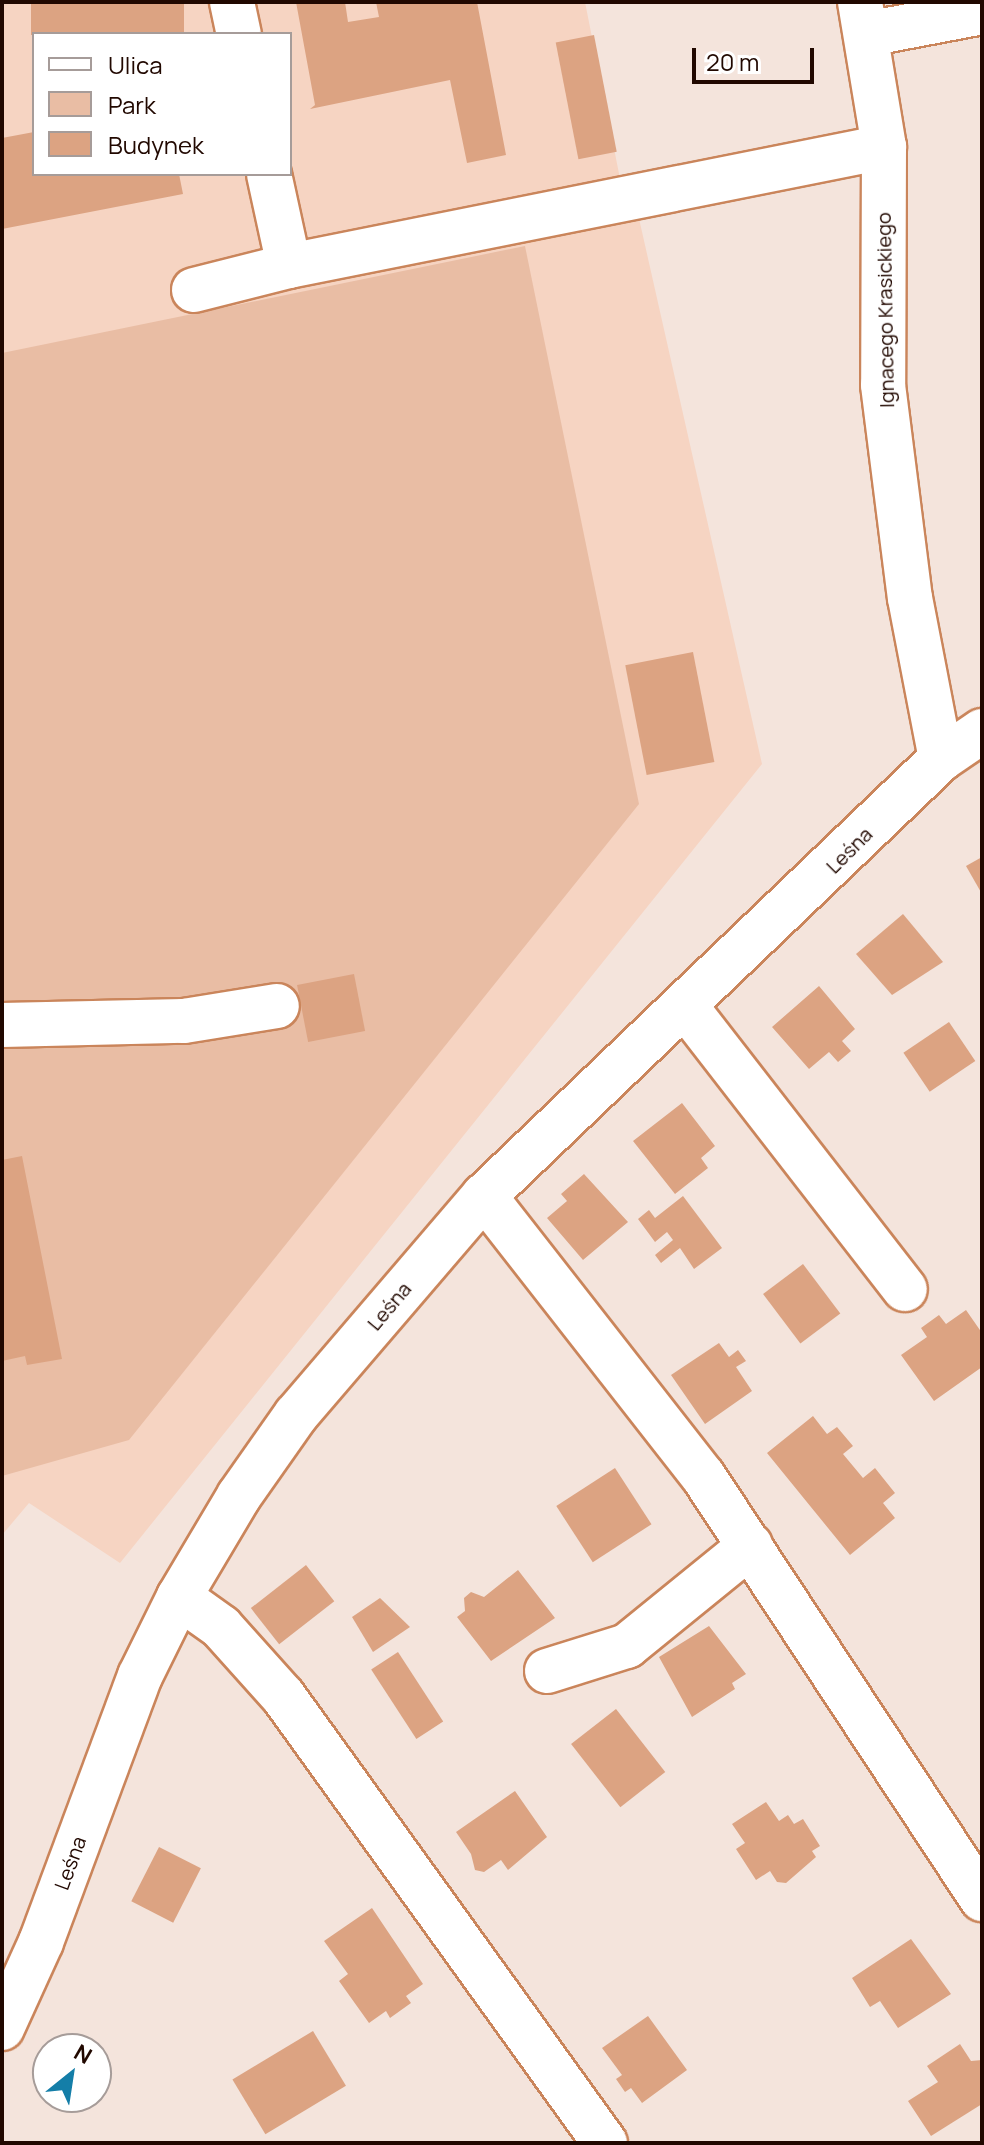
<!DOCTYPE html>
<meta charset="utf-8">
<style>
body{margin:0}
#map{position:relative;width:984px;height:2145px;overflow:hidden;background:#f4e4dc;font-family:Manrope,sans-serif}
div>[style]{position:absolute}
.built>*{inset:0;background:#f6d4c2}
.green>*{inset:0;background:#e9bda4}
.building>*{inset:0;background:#dca382;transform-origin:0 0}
.roads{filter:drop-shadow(2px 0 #ca855b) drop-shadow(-2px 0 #ca855b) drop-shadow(0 2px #ca855b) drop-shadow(0 -2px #ca855b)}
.minor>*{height:44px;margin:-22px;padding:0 22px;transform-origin:22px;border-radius:22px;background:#fff}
span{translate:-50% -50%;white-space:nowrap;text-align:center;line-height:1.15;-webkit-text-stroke:7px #fff;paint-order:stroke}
.street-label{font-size:20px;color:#210800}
.frame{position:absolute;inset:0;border:4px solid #210800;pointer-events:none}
.legend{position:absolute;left:32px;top:32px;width:260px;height:144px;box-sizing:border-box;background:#fff;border:2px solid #a69c99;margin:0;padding:10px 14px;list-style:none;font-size:24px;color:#210800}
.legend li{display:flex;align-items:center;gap:16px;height:40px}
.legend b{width:40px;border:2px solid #a69c99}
.north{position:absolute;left:32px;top:2033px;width:80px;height:80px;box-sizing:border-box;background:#fff;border:2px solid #a69c99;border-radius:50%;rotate:30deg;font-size:22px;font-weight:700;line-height:32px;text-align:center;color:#210800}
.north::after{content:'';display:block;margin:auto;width:28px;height:36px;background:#147ea8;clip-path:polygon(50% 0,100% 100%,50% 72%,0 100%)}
.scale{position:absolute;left:692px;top:48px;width:122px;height:36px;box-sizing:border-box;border:4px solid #210800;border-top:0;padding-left:10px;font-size:24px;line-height:28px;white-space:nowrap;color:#210800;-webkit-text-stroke:6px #fff;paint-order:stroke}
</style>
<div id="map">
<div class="built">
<i style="clip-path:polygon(evenodd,2px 2px,585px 2px,627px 214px,638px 214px,762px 764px,120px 1563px,29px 1503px,2px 1535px,2px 2px,34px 34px,290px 34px,290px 174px,34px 174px,34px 34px)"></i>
</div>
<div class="green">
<i style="clip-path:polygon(525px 246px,639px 804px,129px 1440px,2px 1476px,2px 353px)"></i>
</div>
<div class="building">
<i style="left:31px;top:2px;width:153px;height:33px"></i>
<i style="clip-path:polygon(296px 2px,345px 2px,348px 22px,379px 17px,376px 2px,477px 2px,506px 155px,467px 163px,450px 80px,310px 109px,315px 105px)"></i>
<i style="left:594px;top:35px;width:119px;height:39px;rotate:79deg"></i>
<i style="clip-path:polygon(34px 132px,34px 174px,179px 174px,183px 194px,2px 229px,2px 138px)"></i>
<i style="left:693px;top:652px;width:112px;height:69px;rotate:79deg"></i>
<i style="clip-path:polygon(982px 857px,982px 894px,966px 866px)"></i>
<i style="clip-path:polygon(903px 914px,943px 962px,892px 995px,856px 954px)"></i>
<i style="left:354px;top:974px;width:58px;height:58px;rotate:79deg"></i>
<i style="clip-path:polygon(819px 986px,855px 1029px,842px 1041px,851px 1051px,838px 1062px,829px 1052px,809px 1069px,772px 1027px)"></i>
<i style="left:949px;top:1022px;width:47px;height:55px;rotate:56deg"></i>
<i style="clip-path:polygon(682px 1103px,715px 1146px,701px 1158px,708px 1168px,675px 1194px,633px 1141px)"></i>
<i style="clip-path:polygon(22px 1156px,62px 1359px,27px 1365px,25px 1356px,2px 1361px,2px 1160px)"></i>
<i style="clip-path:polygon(584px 1174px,628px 1222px,583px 1260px,547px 1218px,567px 1201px,561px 1194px)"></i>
<i style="clip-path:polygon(683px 1196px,722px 1248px,694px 1269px,680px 1248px,661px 1263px,655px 1255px,673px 1240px,667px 1232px,655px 1242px,638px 1219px,649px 1210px,655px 1218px)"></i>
<i style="left:803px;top:1264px;width:62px;height:50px;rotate:53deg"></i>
<i style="clip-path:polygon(966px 1310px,982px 1333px,982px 1367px,934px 1401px,901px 1355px,927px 1337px,921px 1328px,939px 1315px,946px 1324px)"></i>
<i style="clip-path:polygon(719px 1343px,729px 1357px,738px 1350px,746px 1361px,736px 1367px,752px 1391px,705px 1424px,671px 1375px)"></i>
<i style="clip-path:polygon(813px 1416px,827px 1434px,837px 1427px,853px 1446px,843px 1454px,863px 1478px,875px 1468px,895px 1493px,883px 1503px,895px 1518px,850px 1555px,767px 1453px)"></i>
<i style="left:615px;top:1468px;width:67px;height:70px;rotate:57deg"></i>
<i style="left:306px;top:1565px;width:46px;height:70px;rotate:52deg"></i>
<i style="clip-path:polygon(518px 1570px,555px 1618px,491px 1661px,457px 1617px,465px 1611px,464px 1598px,471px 1592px,484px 1597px)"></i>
<i style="clip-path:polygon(380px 1598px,410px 1627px,373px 1652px,352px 1617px)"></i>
<i style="clip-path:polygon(709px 1626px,746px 1674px,732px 1683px,735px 1689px,692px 1717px,659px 1657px)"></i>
<i style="left:398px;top:1652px;width:83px;height:32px;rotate:57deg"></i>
<i style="left:616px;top:1709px;width:80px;height:57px;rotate:52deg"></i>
<i style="clip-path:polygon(515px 1791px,547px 1837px,508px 1870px,501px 1860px,484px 1872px,475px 1870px,471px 1854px,456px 1832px)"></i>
<i style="clip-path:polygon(766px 1802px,779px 1821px,788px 1815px,794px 1824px,803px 1819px,820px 1846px,812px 1851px,816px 1857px,786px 1883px,777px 1882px,770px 1871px,756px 1880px,736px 1849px,745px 1843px,732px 1824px)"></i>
<i style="left:159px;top:1847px;width:47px;height:61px;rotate:27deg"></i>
<i style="clip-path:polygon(372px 1908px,423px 1984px,406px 1996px,411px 2003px,390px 2018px,386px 2011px,369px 2023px,339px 1981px,348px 1974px,324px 1941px)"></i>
<i style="clip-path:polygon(911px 1939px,951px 1994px,898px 2028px,880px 2001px,870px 2007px,852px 1978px)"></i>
<i style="clip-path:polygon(648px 2016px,687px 2070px,642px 2103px,631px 2088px,625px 2092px,616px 2079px,622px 2075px,602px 2048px)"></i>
<i style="left:313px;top:2031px;width:64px;height:94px;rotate:59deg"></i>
<i style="clip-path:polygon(960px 2044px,971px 2061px,982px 2060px,982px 2104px,931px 2136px,908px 2101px,938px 2082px,927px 2066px)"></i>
</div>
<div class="roads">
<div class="minor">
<i style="left:232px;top:2px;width:33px;rotate:78deg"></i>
<i style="left:860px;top:2px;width:147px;rotate:80.6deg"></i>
<i style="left:884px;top:147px;width:238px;rotate:90.2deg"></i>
<i style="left:883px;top:385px;width:215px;rotate:82.8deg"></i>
<i style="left:910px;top:598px;width:164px;rotate:79.1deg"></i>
<i style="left:867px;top:34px;width:117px;rotate:-10.8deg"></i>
<i style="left:269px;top:174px;width:94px;rotate:77.7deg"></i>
<i style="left:194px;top:290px;width:98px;rotate:-14.2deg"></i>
<i style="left:289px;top:266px;width:607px;rotate:-11.31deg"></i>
<i style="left:686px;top:1007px;width:357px;rotate:52.2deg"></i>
<i style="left:2px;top:1025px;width:182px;rotate:-1.3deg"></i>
<i style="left:184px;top:1021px;width:94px;rotate:-9.2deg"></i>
<i style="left:484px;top:1196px;width:355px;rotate:52deg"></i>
<i style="left:703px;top:1476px;width:507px;rotate:56.59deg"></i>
<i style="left:179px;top:1597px;width:52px;rotate:35.5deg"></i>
<i style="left:221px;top:1627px;width:93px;rotate:48.1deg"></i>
<i style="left:283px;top:1696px;width:551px;rotate:54.23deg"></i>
<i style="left:547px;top:1671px;width:84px;rotate:-17.4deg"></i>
<i style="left:627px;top:1646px;width:159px;rotate:-39.1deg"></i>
<i style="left:2px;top:2028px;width:94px;rotate:-65.6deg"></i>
<i style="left:41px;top:1942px;width:284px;rotate:-69.6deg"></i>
<i style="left:140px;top:1676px;width:88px;rotate:-63.7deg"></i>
<i style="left:179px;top:1597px;width:117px;rotate:-59.3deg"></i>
<i style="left:239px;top:1496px;width:99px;rotate:-54.9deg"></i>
<i style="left:296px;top:1415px;width:289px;rotate:-49.4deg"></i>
<i style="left:484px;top:1196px;width:632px;rotate:-43.72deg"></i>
<i style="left:941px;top:759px;width:50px;rotate:-34.3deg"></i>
</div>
</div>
<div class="street-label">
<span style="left:885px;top:310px;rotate:-91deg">Ignacego Krasickiego</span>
<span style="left:849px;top:850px;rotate:-45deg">Leśna</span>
<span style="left:389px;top:1306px;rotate:-50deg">Leśna</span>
<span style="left:70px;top:1863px;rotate:-70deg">Leśna</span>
</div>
<div class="frame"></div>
<ul class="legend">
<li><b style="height:10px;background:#fff"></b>Ulica</li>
<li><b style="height:22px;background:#e9bda4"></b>Park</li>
<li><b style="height:22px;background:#dca382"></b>Budynek</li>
</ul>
<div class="north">N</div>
<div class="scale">20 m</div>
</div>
